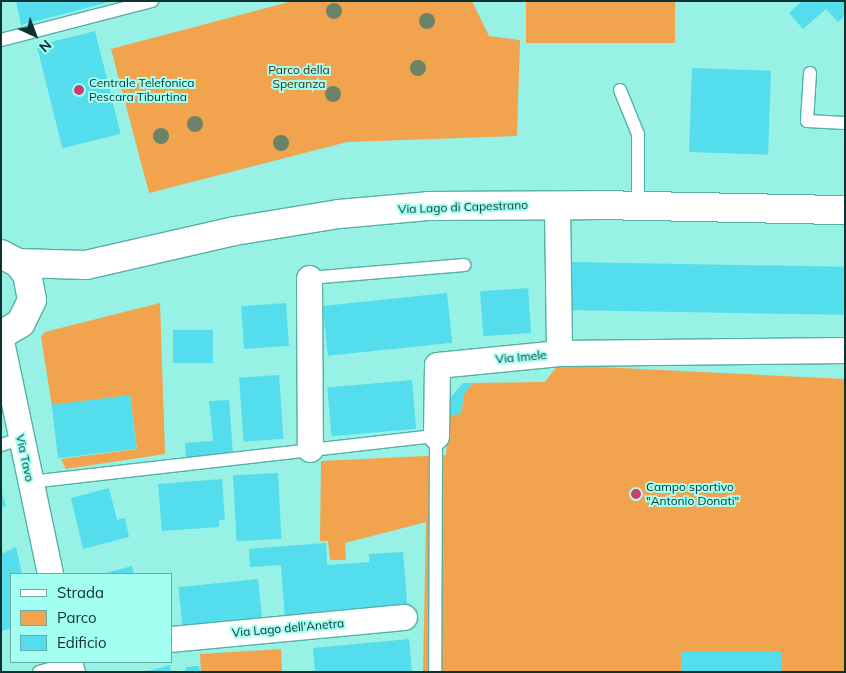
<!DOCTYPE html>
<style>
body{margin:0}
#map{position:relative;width:846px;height:673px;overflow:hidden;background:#97f1e5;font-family:Mulish,sans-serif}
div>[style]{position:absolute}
.green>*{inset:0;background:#f2a34d;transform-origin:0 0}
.building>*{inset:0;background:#54ddec;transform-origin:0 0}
.roads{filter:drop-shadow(1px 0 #55b0a5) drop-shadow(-1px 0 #55b0a5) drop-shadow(0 1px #55b0a5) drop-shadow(0 -1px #55b0a5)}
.lane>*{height:12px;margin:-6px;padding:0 6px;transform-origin:6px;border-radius:6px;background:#fff}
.street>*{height:25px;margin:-12.5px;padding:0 12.5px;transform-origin:12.5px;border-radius:12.5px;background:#fff}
.secondary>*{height:28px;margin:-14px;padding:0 14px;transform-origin:14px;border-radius:14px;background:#fff}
.trees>*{width:16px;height:16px;margin:-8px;border-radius:50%;background:#6d8367}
.dots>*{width:14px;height:14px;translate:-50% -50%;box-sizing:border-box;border:2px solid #a4fff3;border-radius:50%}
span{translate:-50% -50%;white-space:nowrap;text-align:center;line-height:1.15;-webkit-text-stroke:4px #a4fff3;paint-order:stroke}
.park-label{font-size:12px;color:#4a2900}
.poi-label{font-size:12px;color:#0b332f}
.left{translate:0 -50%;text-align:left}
.street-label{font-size:12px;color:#0b332f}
.frame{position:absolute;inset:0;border:2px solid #0b332f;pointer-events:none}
.legend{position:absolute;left:10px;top:573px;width:162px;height:90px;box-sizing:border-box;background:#a4fff3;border:1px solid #67ada5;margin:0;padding:6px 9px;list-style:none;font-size:15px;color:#0b332f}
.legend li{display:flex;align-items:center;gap:10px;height:25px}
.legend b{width:25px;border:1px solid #67ada5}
.north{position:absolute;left:10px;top:10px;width:50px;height:50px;-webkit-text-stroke:4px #a4fff3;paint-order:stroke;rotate:137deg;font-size:14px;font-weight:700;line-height:20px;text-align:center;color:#0b332f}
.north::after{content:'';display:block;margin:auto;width:18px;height:22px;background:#0b332f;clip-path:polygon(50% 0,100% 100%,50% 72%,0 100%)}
</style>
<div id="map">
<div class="green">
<i style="clip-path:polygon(293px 1px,472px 1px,489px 36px,520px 40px,517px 136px,347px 142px,149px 193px,111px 49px)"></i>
<i style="left:526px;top:1px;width:149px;height:42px"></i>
<i style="clip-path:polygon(160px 303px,165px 454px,66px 469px,61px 459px,137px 449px,130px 395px,52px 406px,41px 337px,45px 332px)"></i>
<i style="clip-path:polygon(558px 365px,845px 379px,845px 672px,423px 672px,426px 522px,345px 543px,346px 560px,330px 560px,328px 541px,320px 541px,321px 461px,446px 455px,449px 415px,461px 414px,464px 394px,473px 383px,545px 382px)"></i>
<i style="clip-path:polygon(281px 649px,282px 672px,201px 672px,200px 654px)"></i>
</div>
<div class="building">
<i style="clip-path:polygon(16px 1px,109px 1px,109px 2px,21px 25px)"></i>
<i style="clip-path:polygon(802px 1px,845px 1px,845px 16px,838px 22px,826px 9px,803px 29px,789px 13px)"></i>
<i style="left:95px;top:31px;width:106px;height:60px;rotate:76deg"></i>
<i style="left:692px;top:68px;width:79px;height:84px;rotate:2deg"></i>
<i style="left:569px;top:262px;width:276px;height:48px;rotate:1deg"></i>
<i style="left:528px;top:288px;width:45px;height:48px;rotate:86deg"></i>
<i style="left:447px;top:293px;width:50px;height:125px;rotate:84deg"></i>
<i style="left:286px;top:303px;width:43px;height:45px;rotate:86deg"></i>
<i style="left:173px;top:330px;width:40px;height:33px"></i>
<i style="left:279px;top:375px;width:64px;height:40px;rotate:86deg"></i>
<i style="left:412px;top:380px;width:49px;height:85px;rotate:85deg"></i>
<i style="clip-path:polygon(463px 383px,473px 383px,464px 394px,461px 414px,449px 415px,450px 398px)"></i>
<i style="left:130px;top:395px;width:54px;height:79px;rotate:83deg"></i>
<i style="clip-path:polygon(229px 400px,233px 455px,186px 458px,185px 443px,213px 441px,209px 401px)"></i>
<i style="left:278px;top:473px;width:66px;height:45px;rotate:87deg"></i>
<i style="clip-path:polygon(222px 479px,225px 520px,219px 520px,219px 527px,162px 531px,158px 484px)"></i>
<i style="clip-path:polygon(109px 488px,117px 520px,125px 518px,129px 537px,83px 549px,71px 498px)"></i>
<i style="clip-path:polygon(1px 490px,6px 506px,1px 507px)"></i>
<i style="clip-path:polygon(326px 543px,327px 565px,369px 562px,369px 554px,403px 552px,408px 614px,285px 619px,281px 565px,250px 567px,249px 549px)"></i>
<i style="clip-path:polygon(16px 547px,22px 574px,11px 574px,11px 628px,1px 631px,1px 554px)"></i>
<i style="clip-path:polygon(132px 566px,134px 574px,102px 574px)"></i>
<i style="left:258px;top:579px;width:41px;height:80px;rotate:84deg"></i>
<i style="clip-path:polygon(409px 639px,412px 672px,315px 672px,313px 648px)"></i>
<i style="left:781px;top:651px;width:21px;height:100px;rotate:90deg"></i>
<i style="clip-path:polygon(170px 665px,171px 672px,148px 672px,148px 671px)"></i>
<i style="clip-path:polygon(199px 666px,200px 672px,186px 672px,186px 667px)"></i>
</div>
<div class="roads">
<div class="lane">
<i style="left:1px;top:40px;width:156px;rotate:-14.5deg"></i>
<i style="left:810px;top:73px;width:48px;rotate:93.6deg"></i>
<i style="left:807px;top:121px;width:38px;rotate:3deg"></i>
<i style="left:620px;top:90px;width:48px;rotate:67.8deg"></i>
<i style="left:638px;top:134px;width:72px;rotate:90deg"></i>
<i style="left:309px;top:278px;width:156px;rotate:-4.8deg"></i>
<i style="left:1px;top:445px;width:21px;rotate:-17deg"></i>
<i style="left:30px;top:482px;width:409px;rotate:-6.5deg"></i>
<i style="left:436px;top:436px;width:236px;rotate:90.2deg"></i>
<i style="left:39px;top:672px;width:32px;rotate:-16deg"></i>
</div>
<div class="street">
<i style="left:557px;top:205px;width:148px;rotate:89.2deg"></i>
<i style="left:309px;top:278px;width:171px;rotate:89.7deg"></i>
<i style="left:1px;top:341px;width:238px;rotate:78.1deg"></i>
<i style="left:436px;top:436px;width:71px;rotate:-89.2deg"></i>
<i style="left:437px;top:365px;width:123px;rotate:-5.6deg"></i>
<i style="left:559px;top:353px;width:286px;rotate:-0.6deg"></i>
<i style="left:171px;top:639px;width:234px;rotate:-5.4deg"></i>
<i style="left:69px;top:662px;width:10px;rotate:73deg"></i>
</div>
<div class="secondary">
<i style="left:1px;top:254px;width:19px;rotate:28deg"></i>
<i style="left:18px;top:263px;width:14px;rotate:51deg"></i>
<i style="left:27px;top:274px;width:26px;rotate:79deg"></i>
<i style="left:32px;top:300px;width:25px;rotate:116deg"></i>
<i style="left:21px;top:323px;width:23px;rotate:149deg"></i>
<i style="left:18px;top:263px;width:68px;rotate:1.7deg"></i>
<i style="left:86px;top:265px;width:153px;rotate:-12.9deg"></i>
<i style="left:235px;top:231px;width:105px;rotate:-9.3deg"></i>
<i style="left:339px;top:214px;width:89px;rotate:-5.1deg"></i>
<i style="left:428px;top:206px;width:171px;rotate:-0.3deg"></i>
<i style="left:599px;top:205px;width:246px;rotate:1.2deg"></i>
</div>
</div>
<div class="trees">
<i style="left:334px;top:11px"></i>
<i style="left:427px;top:21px"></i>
<i style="left:418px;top:68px"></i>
<i style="left:333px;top:94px"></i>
<i style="left:195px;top:124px"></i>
<i style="left:161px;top:136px"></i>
<i style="left:281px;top:143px"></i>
</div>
<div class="dots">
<i style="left:79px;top:90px;background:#cc3f6c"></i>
<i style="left:636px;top:494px;background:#cc3f6c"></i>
</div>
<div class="park-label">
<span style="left:299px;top:77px">Parco della<br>Speranza</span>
</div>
<div class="poi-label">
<span class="left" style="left:89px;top:90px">Centrale Telefonica<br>Pescara Tiburtina</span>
<span class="left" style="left:646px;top:494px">Campo sportivo<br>"Antonio Donati"</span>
</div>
<div class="street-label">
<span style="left:463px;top:207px;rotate:-2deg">Via Lago di Capestrano</span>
<span style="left:521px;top:357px;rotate:-5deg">Via Imele</span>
<span style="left:25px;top:458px;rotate:78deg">Via Tavo</span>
<span style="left:288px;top:628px;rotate:-5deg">Via Lago dell'Anetra</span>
</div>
<div class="frame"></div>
<ul class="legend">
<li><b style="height:6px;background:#fff"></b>Strada</li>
<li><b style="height:14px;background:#f2a34d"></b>Parco</li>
<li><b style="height:14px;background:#54ddec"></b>Edificio</li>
</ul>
<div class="north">N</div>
</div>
